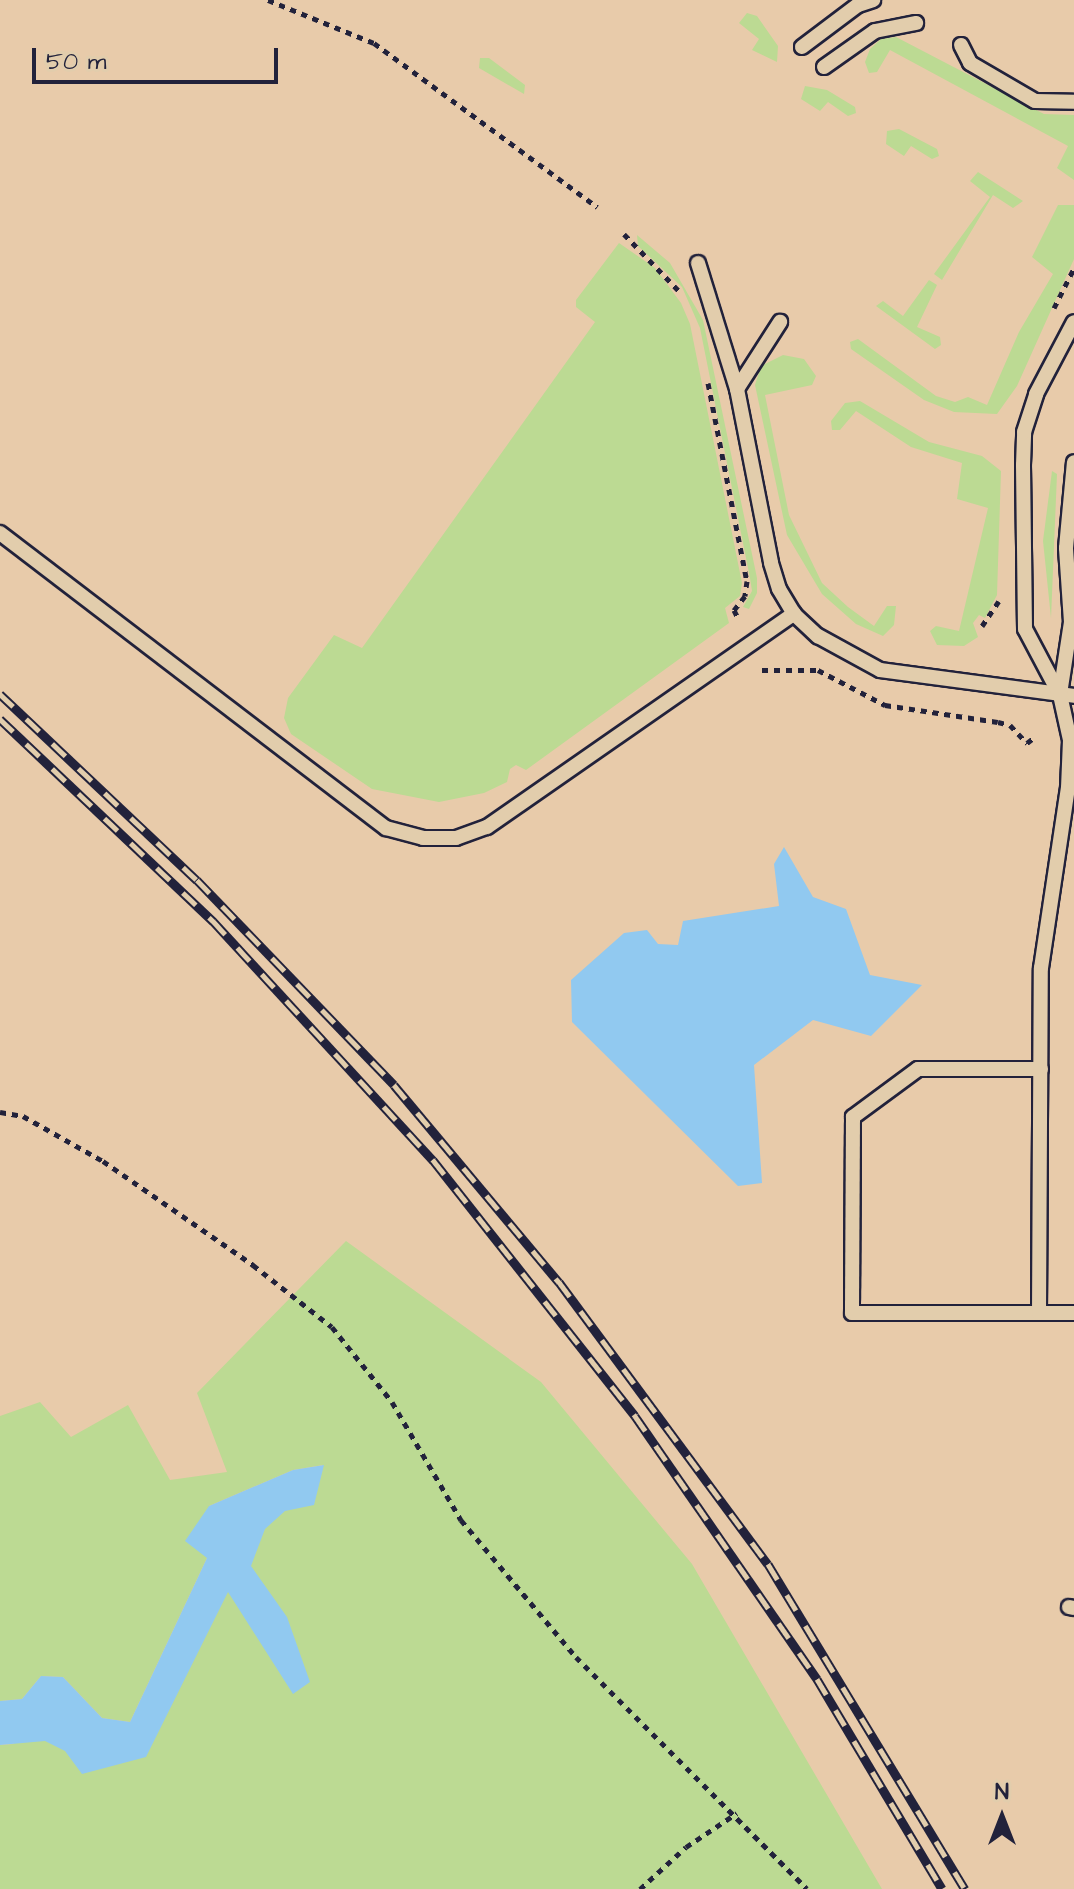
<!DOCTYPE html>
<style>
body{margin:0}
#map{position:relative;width:1074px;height:1889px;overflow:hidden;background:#e8cbaa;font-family:"Architects Daughter",sans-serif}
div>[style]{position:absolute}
.green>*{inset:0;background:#bcda93}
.water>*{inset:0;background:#91c9f0}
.path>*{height:5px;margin-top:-2.5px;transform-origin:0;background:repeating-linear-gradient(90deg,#22223b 0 6px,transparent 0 12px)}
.roads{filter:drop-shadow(2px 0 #22223b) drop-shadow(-2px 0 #22223b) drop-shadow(0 2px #22223b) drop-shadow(0 -2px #22223b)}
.lane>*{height:14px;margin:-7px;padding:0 7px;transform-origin:7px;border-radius:7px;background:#e2cdac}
.rail>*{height:9px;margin-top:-4.5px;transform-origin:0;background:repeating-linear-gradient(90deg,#e2cdac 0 18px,#22223b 0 36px);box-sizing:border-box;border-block:2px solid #22223b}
span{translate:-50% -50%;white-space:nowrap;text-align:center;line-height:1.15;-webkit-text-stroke:6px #e2cdac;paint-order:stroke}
.north{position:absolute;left:962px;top:1777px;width:80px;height:80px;-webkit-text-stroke:6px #e2cdac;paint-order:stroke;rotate:0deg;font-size:22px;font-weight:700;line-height:32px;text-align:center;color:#22223b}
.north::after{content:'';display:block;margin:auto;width:28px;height:36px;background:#22223b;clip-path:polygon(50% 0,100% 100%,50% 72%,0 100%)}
.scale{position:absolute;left:32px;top:48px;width:246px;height:36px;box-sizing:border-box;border:4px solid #22223b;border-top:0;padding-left:10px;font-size:24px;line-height:28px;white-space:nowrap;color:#22223b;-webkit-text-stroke:6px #e2cdac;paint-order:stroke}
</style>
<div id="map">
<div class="green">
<i style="clip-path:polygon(747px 13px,757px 16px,778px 46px,777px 62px,752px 50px,759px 39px,739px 23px)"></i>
<i style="clip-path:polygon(896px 37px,1044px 114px,1074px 115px,1074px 180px,1057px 168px,1068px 146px,890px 50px,877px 72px,869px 73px,865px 62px,870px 49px,881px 39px)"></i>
<i style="clip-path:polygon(480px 58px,489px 58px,525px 85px,524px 94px,479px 68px)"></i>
<i style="clip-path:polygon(805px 86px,827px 90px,855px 107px,856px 113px,848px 116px,828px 102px,820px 111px,801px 99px)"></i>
<i style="clip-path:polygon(899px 129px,937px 149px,939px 156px,932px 159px,911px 146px,904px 156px,886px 144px,887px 131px)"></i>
<i style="clip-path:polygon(978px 172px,1023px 201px,1013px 208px,993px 195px,942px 280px,934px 274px,990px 197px,970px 181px)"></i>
<i style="clip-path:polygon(1058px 205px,1074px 205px,1074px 259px,1017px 386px,997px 414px,954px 412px,924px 400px,851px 349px,850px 342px,858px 339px,936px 396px,955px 402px,968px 397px,987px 405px,1019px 332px,1053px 274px,1032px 257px)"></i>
<i style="clip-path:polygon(637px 235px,670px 263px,703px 320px,757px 578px,757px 593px,749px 609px,743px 607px,752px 591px,750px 578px,700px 328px,682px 287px,638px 246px)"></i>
<i style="clip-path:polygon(619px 243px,655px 268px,681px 303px,690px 324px,742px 583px,740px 596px,725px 608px,729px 623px,526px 770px,516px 765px,510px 769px,507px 782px,484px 793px,439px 802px,372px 789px,291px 734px,284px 718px,288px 698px,334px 635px,362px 648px,595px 322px,576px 307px,576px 300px)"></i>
<i style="clip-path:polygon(929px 280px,937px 285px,917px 327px,940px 337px,941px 345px,935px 349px,876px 306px,883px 301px,903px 316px)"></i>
<i style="clip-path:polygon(783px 355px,804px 359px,816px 376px,812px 385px,765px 395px,789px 515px,822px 583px,848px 607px,874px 626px,887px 606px,896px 606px,894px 625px,883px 636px,856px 624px,822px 594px,787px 535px,755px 385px,761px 366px)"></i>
<i style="clip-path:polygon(860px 401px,929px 442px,982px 456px,1001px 471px,997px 595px,985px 618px,979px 615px,973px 623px,978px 637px,964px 646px,937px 645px,930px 631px,936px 626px,959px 631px,988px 508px,957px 499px,962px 463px,911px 447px,856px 411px,840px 430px,832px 430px,831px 421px,845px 403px)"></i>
<i style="clip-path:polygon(1052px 471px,1057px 474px,1051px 618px,1043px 541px)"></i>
<i style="clip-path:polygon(346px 1241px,541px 1382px,692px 1564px,882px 1889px,0 1889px,0 1745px,13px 1744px,26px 1732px,138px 1750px,231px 1557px,323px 1465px,293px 1470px,209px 1506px,207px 1558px,130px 1722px,102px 1718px,63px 1677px,41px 1676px,22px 1699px,0 1701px,0 1416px,40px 1402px,71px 1437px,128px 1405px,170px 1480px,227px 1472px,197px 1393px)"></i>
</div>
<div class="water">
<i style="clip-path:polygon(784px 847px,813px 897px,846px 909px,870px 975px,922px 985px,871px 1036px,813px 1020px,754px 1065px,762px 1183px,738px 1186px,572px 1022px,571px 980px,624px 933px,647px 930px,658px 944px,678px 945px,683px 921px,779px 906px,774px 864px)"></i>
<i style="clip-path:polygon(324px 1465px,314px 1505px,285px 1511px,265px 1529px,251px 1566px,287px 1617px,310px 1682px,293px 1694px,228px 1592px,146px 1757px,82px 1774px,65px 1751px,45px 1741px,0 1745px,0 1701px,22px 1699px,41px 1676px,63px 1677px,102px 1718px,130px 1722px,207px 1558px,185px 1541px,209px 1506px,293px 1470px)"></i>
</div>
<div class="path">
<i style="left:268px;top:0;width:114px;rotate:22.1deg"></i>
<i style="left:374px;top:43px;width:277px;rotate:36.3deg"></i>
<i style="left:624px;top:234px;width:82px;rotate:46deg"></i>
<i style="left:1054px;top:308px;width:45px;rotate:-63.4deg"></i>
<i style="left:708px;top:383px;width:202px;rotate:78.9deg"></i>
<i style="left:747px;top:581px;width:15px;rotate:98deg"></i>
<i style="left:745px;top:596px;width:18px;rotate:128deg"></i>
<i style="left:734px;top:610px;width:9px;rotate:63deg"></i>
<i style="left:982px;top:626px;width:30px;rotate:-56deg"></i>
<i style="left:762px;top:670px;width:56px"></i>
<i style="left:818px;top:670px;width:76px;rotate:27.6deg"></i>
<i style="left:885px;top:705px;width:114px;rotate:8.6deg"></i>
<i style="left:998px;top:722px;width:12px;rotate:14deg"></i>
<i style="left:1010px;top:725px;width:25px;rotate:47deg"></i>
<i style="left:1027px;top:743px;width:11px;rotate:-38deg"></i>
<i style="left:0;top:1112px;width:23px;rotate:10deg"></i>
<i style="left:23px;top:1116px;width:92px;rotate:29.4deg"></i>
<i style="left:103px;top:1161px;width:183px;rotate:34.7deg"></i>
<i style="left:253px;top:1265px;width:100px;rotate:38.1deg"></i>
<i style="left:332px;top:1327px;width:96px;rotate:51.3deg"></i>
<i style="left:392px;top:1402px;width:137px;rotate:59.7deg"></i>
<i style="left:461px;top:1520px;width:179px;rotate:50deg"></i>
<i style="left:576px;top:1657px;width:327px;rotate:45.1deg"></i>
<i style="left:640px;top:1889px;width:62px;rotate:-42.4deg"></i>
<i style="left:686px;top:1847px;width:61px;rotate:-33.7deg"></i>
</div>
<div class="roads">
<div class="lane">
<i style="left:961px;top:45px;width:20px;rotate:63deg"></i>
<i style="left:970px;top:63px;width:75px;rotate:30.3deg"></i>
<i style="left:1035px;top:101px;width:39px;rotate:1deg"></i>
<i style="left:802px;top:47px;width:70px;rotate:-36.9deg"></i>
<i style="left:858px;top:5px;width:16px;rotate:-18deg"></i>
<i style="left:824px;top:67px;width:62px;rotate:-35.2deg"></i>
<i style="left:875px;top:31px;width:42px;rotate:-11deg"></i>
<i style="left:698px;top:263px;width:132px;rotate:72.8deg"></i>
<i style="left:737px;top:389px;width:177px;rotate:78.9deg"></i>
<i style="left:771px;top:563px;width:27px;rotate:73deg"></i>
<i style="left:779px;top:589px;width:29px;rotate:59deg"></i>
<i style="left:794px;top:614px;width:33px;rotate:43deg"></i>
<i style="left:818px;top:636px;width:71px;rotate:28.7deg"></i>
<i style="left:880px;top:670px;width:196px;rotate:7.6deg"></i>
<i style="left:737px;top:389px;width:80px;rotate:-57.3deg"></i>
<i style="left:0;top:533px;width:486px;rotate:37.4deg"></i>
<i style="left:386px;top:828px;width:38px;rotate:15deg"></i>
<i style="left:423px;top:838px;width:33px"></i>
<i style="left:456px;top:838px;width:33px;rotate:-20deg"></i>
<i style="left:487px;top:827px;width:374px;rotate:-34.8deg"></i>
<i style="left:1060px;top:694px;width:73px;rotate:-81.3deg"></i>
<i style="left:1071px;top:622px;width:74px;rotate:-93.9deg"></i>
<i style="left:1066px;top:548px;width:86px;rotate:-84.7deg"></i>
<i style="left:1041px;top:1069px;width:123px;rotate:180deg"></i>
<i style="left:918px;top:1069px;width:81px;rotate:143.6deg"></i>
<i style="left:853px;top:1117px;width:196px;rotate:90.3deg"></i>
<i style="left:852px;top:1313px;width:222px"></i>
<i style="left:1039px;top:1313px;width:345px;rotate:-89.7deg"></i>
<i style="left:1041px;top:968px;width:182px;rotate:-81.5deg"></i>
<i style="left:1068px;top:788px;width:48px;rotate:-87.6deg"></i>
<i style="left:1070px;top:740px;width:46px;rotate:-102.5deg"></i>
<i style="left:1060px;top:695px;width:75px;rotate:-117.9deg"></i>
<i style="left:1025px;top:629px;width:164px;rotate:-90.7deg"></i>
<i style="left:1023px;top:465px;width:33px;rotate:-88deg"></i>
<i style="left:1024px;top:432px;width:40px;rotate:-72deg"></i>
<i style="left:1036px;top:394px;width:81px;rotate:-62.2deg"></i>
<i style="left:1069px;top:1607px;width:5px;rotate:11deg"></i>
</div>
</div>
<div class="rail">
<i style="left:0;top:694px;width:271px;rotate:43.4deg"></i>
<i style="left:197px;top:880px;width:284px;rotate:46.1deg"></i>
<i style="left:394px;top:1085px;width:257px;rotate:50.1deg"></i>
<i style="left:559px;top:1282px;width:351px;rotate:53.5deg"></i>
<i style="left:768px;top:1564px;width:380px;rotate:58.8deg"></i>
<i style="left:0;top:719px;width:294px;rotate:43.5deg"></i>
<i style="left:213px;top:921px;width:325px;rotate:47.4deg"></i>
<i style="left:433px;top:1160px;width:326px;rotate:51.7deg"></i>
<i style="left:635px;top:1416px;width:320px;rotate:55.3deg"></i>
<i style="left:817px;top:1679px;width:244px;rotate:59.2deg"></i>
</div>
<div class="north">N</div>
<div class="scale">50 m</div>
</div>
